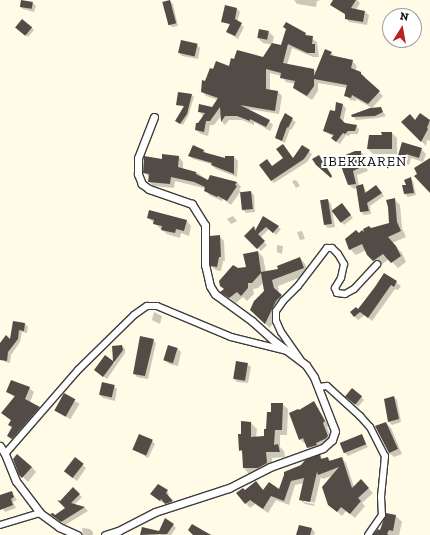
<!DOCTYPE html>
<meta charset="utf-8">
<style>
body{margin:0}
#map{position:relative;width:430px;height:535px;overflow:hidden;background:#fffbe7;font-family:"Zilla Slab",serif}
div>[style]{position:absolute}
.shadow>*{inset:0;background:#0003;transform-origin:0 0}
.building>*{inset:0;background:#534c46;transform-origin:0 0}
.roads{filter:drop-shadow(1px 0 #3d3d3d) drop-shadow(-1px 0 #3d3d3d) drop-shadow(0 1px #3d3d3d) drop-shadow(0 -1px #3d3d3d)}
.minor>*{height:6px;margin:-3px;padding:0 3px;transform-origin:3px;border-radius:3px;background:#fff}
.tertiary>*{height:7px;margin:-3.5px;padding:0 3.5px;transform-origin:3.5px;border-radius:3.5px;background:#fff}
span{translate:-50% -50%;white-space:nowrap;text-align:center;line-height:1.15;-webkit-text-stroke:4px #fff;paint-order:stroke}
.quarter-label{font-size:14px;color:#0a0a0a;letter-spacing:1px}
.north{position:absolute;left:382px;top:8px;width:40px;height:40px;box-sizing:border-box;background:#fff;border:1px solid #9d9d9d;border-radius:50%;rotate:11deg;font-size:11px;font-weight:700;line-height:16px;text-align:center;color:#0a0a0a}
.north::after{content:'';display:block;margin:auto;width:14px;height:18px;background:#bc2021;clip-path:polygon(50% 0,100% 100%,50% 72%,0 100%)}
</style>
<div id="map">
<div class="shadow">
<i style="clip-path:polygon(294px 0,321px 0,317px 1px,316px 7px,297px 4px)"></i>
<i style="clip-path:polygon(334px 0,357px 0,360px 3px,356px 10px,365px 12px,369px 15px,367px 25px,349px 22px,346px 18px,346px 15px,331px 5px)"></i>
<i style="clip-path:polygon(170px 1px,173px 4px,178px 26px,172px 27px,169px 24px)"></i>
<i style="clip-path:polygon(33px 3px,36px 6px,34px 12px,23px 9px,20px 6px)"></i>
<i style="clip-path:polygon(237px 9px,240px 12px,237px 22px,244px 27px,238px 39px,227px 32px,230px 25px,222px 21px)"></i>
<i style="clip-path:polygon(31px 27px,34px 30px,28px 37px,20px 30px)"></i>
<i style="clip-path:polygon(269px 32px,274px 37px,272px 44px,281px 46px,305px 34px,317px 42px,319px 57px,313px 57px,292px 48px,287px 65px,314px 70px,317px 72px,331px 53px,335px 57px,352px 61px,357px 66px,355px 71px,361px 73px,365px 77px,365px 79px,383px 96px,372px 108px,356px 99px,356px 101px,350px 100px,346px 95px,348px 88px,318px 83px,318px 91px,312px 100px,299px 92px,295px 87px,295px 84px,286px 82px,282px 76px,270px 73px,270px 90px,278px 92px,282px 96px,279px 114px,248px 109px,269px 121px,273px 125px,270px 131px,254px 122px,254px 125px,242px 120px,229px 120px,225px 125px,222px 122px,221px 116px,214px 125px,210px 125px,208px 136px,201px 134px,196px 130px,203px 116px,199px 111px,212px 108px,218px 100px,206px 96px,202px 91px,206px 82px,214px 70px,264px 59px,273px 45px,263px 43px,258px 38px)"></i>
<i style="clip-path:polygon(197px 45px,200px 48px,198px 59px,182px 56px,179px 53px)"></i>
<i style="clip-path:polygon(192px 95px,194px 97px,188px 116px,183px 125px,179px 123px,185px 107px,177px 105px)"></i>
<i style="clip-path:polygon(343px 105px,346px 108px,343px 122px,356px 126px,359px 129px,358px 134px,351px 134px,348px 136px,346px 135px,340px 144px,335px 141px,334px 137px,324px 131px,335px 112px)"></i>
<i style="clip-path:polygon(380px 108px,386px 116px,378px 118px,356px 120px,353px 116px)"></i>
<i style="clip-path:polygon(285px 115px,296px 122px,291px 130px,290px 129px,285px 143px,276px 138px)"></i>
<i style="clip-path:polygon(430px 119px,430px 141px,427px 140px,426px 146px,403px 122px,429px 120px)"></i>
<i style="clip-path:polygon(392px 133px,397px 138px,397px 154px,373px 154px,368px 149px,383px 136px)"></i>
<i style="clip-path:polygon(402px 144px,421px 149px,426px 154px,423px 162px,411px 158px,409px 165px,403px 163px,398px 158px)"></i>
<i style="clip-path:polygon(302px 146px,312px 154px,307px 162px,274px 183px,271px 180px,272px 167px,293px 159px)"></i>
<i style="clip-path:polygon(204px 150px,207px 154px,226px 159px,226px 157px,234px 157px,238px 161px,237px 177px,216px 169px,211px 164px,193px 159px,189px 156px)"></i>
<i style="clip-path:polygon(361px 152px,365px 156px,365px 164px,368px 171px,357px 175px,359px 186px,363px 185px,367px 193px,379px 189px,384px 196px,370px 206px,371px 214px,364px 215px,361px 212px,357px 188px,354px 189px,349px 185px,339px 158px)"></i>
<i style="clip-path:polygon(163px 155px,179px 157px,183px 162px,183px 169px,196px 172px,209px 181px,211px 176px,237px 182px,241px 187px,239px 190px,241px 191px,231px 205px,223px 199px,222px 201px,209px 195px,206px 189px,200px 187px,175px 181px,174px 188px,153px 186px,149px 181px,149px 177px,144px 172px,163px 160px)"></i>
<i style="clip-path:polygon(410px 178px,413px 181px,416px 195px,408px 197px,405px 194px,404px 186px,407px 186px)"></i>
<i style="clip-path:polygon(296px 180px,300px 186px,296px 188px,292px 181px)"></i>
<i style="clip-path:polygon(251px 192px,254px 195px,255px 212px,246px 213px,243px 210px)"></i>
<i style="clip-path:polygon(394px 199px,400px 205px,402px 228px,406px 237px,392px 243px,402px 253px,406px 262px,398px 268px,389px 259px,380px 266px,366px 250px,356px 255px,350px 249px,359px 235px,366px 235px,371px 229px,390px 224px,389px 207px)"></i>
<i style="clip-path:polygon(328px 200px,331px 204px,335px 227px,328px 228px,325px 225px)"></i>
<i style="clip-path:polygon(345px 208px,353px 218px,344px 225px,341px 222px)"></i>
<i style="clip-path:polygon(233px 216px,237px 221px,231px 224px,227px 219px)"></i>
<i style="clip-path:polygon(263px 217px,281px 229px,276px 235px,269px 229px,260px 238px,267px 245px,261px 251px,246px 236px,254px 227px,256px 229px)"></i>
<i style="clip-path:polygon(148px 218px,187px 221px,191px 226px,189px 236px,181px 233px,180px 238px,167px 234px)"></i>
<i style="clip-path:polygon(302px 231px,305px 239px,300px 240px,297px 232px)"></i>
<i style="clip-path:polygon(219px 236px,224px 241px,225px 261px,223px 261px,221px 271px,216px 270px,211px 266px)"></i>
<i style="clip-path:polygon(277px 245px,283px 246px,282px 254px,277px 252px)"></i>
<i style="clip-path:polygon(258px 252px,263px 257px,266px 272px,280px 270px,300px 258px,305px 264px,309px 274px,278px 286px,279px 294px,287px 301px,281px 307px,270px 328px,257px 316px,265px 291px,264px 282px,258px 288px,253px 289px,254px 294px,247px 301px,243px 297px,236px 303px,222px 292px,237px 270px,248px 268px)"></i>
<i style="clip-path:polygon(384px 274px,401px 286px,398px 290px,395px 289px,372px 321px,365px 315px,358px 320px,354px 316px,358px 310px)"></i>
<i style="clip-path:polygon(154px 312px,162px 316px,160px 324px,152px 320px)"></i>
<i style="clip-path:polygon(14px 322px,25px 324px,28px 327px,27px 333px,22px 332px,20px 342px,11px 355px,10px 363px,5px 362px,2px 359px,0 345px,11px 340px)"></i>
<i style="clip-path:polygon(153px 340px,156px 343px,148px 379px,137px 377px,134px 373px)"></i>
<i style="clip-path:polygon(122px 346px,125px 349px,125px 353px,107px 379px,98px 373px,105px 356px,115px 364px,113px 347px)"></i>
<i style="clip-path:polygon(177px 348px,181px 352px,178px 366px,169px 364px,166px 361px)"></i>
<i style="clip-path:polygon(247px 364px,251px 367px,248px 383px,237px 382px,234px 379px)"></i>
<i style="clip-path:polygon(114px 386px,117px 389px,115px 401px,103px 398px,100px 395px)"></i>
<i style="clip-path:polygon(29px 388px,34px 392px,30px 402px,43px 412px,16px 443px,8px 436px,13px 428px,12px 421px,6px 417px,14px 397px,8px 392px)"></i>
<i style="left:65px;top:395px;width:17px;height:18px;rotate:31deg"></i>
<i style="clip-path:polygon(347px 396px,361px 397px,364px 400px,358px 407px)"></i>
<i style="clip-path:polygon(394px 397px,397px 400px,401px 422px,392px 425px,389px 422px)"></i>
<i style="clip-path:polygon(314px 402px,329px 426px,327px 427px,332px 441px,312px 452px,306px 443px,304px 443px,300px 439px,299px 411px)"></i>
<i style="clip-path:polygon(282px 404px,288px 409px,287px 435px,280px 435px,280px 447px,284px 451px,285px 457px,272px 458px,272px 469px,249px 474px,244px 468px,243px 453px,240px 450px,242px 435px,251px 423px,257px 429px,256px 437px,264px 437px,272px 413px)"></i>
<i style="clip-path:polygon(386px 423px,391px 428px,402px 454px,394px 457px,389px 453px)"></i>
<i style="clip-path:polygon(362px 436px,368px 447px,348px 456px,345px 453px)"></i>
<i style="clip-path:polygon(152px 441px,155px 444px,148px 458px,133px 449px)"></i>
<i style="clip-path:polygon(evenodd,320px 456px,323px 459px,328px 458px,331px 461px,342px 458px,346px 463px,354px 487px,361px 481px,373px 493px,362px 503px,365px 506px,355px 518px,346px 511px,342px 516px,332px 507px,334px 475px,323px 479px,321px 477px,314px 506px,305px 504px,300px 500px,304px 483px,295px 485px,289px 505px,276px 500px,268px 513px,255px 504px,250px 508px,237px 493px,245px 491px,280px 490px,291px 469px,301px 466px,320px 456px,304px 500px,315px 503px,314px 504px,304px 502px,304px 500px)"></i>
<i style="clip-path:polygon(75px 459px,86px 468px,77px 481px,68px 474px)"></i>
<i style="clip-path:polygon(32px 467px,36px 472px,28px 482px,20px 474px)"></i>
<i style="clip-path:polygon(73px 488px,82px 497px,74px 505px,85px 508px,88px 511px,65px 525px,55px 516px,67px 508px)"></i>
<i style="clip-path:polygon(167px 491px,169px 494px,168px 496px,174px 504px,168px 506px,164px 501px,163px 503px,154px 497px)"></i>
<i style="clip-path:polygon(11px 492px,17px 500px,13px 502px,16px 508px,5px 512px,0 504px,0 496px)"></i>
<i style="clip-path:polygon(387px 514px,396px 516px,402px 522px,399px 535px,375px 535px,380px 532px)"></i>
<i style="clip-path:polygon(173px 525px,176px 528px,171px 535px,162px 535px,160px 532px)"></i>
<i style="clip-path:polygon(300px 526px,312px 529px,315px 532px,314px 535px,297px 535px)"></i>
<i style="clip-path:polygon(82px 528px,90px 529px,93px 532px,93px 535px,83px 535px)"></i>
</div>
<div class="building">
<i style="left:21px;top:0;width:12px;height:7px;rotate:9deg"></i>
<i style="left:170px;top:0;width:24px;height:8px;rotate:75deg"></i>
<i style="clip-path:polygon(333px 0,356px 0,351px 8px,365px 11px,363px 22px,345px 19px,345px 14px,330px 5px)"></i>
<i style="clip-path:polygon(225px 5px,237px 8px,235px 19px,242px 23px,235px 36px,226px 32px,230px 24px,221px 22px)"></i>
<i style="left:22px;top:19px;width:13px;height:11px;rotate:39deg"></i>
<i style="clip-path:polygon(286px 22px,306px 33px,305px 35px,313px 36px,312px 44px,315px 44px,315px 53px,307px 53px,288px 44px,283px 63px,314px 69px,314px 76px,325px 49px,332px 52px,330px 55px,353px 60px,351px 68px,361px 72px,361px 74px,380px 91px,368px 104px,352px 95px,351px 98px,344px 96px,347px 85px,314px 79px,314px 86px,307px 96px,293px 88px,295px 81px,280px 78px,281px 73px,266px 69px,266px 89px,278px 91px,275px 111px,240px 105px,270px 120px,266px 127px,250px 119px,250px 121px,237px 116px,225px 116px,221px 122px,220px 107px,210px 121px,206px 121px,204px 132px,195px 130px,196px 123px,198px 123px,205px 113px,198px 112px,199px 104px,212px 107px,218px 98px,201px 92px,202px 80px,205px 81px,210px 68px,213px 69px,216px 61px,229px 66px,231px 58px,234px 59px,237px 50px,263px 57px,272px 43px,281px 45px,286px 29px,283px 27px)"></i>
<i style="left:259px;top:29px;width:10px;height:9px;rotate:11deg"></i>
<i style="left:181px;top:40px;width:17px;height:13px;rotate:13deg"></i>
<i style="clip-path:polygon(178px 92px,192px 94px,187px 114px,180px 124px,175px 121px,184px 106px,176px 105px)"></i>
<i style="clip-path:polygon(336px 102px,343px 104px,340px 118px,345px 123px,357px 125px,355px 131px,348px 131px,345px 134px,343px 133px,336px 142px,331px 138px,334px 135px,323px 131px,330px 110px,335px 111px)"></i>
<i style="clip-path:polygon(381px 107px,383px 112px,375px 116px,352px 117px,351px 115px,370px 108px)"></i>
<i style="clip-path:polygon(285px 113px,293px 118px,288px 128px,287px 127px,282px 141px,275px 138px,280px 123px)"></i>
<i style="clip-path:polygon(420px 113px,430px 120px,427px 128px,428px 129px,421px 142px,401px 122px,410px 114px,415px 120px)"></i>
<i style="clip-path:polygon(381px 132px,392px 132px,392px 149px,367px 149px,369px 135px,382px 135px)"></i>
<i style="clip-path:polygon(402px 142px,422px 148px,419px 158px,406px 154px,404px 161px,397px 159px)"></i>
<i style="clip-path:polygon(283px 144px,293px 158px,302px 145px,310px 150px,304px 159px,271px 181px,259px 165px,267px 159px,272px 166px,283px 158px,276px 149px)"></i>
<i style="clip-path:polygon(193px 145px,204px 150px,203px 152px,225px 158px,225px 156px,234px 156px,234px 174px,211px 165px,212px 163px,188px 156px)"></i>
<i style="clip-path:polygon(355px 151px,361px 151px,361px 159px,364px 166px,353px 171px,356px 184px,348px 185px,338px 158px)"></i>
<i style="clip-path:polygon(162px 154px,179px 156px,178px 167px,196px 172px,196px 174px,208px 180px,210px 175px,237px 182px,235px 185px,237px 186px,227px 201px,218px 196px,217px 197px,204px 191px,205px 187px,194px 182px,171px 177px,170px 184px,148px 182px,149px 174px,143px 173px,144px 156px,162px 159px)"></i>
<i style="clip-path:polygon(319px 155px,332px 176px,331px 178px,316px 165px,312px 159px)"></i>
<i style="clip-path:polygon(430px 158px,430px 193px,414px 176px,417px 174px,414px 168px)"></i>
<i style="clip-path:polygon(411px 177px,414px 193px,404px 194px,402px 185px,406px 185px,404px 180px)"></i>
<i style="clip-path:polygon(363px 184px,365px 193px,376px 185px,382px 193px,367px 203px,369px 211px,360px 212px,356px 186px)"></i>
<i style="left:251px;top:191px;width:18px;height:11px;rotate:84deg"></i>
<i style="clip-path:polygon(395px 198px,397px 222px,401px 231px,388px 237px,396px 246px,401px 256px,391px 263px,383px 254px,373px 261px,367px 255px,362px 244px,349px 250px,345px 239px,356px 230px,359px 233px,362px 230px,364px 232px,363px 229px,369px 226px,371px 228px,389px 223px,388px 207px,386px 200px)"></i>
<i style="left:328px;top:199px;width:25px;height:8px;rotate:81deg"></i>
<i style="left:342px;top:203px;width:15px;height:13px;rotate:53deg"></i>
<i style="clip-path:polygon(149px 210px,187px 220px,184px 231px,176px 229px,175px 233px,161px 230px,162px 226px,153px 224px,154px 220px,147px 218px)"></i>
<i style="clip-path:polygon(263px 216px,279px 226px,273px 233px,266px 227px,258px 234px,265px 241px,257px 249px,244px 236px,254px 226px,255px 231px)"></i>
<i style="clip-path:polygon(220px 235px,221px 257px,219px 257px,217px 267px,210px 266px,210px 236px)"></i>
<i style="clip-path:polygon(258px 251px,261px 272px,278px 269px,277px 266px,300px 257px,304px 268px,272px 280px,274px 288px,282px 295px,276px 301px,265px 324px,250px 310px,254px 301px,264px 291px,261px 273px,252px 283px,248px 283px,248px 288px,241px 296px,237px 292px,229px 298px,220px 292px,224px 289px,220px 286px,219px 281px,233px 265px,238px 268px,246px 267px,243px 254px)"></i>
<i style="clip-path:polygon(384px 273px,397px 281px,394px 287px,391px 285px,368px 318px,360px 312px,354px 317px,350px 312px,356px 307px,358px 309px,375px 287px)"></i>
<i style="clip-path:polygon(13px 321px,25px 323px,24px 331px,19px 330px,18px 339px,8px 352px,7px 361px,0 360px,0 343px,6px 335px,10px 339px)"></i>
<i style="clip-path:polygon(140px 336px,154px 339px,145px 376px,133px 374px)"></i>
<i style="clip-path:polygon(122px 345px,123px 350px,103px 377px,94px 370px,105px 355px,113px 361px,112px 346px)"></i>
<i style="left:168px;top:345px;width:10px;height:16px;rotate:17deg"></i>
<i style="left:236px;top:361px;width:12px;height:18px;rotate:9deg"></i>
<i style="clip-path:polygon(11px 380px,30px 387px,25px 399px,40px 407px,12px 439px,7px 436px,12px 427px,8px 425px,11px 420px,1px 413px,15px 396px,6px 392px)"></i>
<i style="left:102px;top:382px;width:13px;height:13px;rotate:13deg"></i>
<i style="left:352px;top:388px;width:13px;height:11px;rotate:39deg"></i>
<i style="left:64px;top:393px;width:13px;height:20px;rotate:29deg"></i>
<i style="clip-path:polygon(394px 396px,399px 419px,388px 422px,384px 399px)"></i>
<i style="clip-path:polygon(314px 401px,325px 421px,323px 423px,328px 436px,325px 439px,316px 443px,317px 445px,307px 448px,303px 438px,299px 440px,289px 413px,298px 409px,299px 410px)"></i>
<i style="clip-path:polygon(271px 403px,283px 403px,282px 430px,275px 430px,274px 445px,278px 444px,280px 452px,266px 452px,267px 463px,258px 468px,243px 468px,242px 450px,239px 451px,238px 434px,241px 434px,241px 421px,251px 422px,251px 437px,264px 436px,264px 429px,266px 429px,267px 412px,271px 412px)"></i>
<i style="clip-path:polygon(386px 422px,398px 449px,389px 453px,375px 426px)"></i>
<i style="left:139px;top:434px;width:15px;height:17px;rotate:23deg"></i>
<i style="left:362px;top:434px;width:11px;height:24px;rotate:68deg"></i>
<i style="clip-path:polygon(17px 454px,32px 467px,22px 478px,19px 475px,13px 459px)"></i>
<i style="clip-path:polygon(320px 454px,321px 459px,328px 457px,329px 461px,342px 457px,352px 488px,361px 479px,369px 488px,358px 498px,361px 501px,350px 514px,341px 507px,337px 512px,328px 505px,322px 487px,339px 467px,318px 475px,317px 472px,310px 502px,299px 500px,304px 478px,291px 481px,284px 501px,271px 496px,263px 509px,250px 500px,245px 504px,236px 493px,243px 488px,245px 490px,256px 481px,263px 490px,269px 482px,279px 489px,284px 475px,284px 472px,301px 465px,306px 459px)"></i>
<i style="left:75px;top:457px;width:11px;height:18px;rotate:38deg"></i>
<i style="clip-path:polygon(158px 484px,168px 490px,166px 493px,173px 501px,165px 504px,161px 499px,160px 501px,150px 494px)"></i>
<i style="clip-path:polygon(73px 487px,80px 494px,71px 503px,85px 507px,61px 522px,50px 514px,53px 513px,55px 515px,65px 508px,57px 500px,60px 501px)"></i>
<i style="clip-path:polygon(12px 491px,14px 497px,11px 499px,13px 505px,0 510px,0 495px)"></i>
<i style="clip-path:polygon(386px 513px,396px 515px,393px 531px,389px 530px,387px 534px,389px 535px,373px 535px,378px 529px,380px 530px)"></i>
<i style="clip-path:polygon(165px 518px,174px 524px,167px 534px,140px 535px,142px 527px,159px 531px)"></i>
<i style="clip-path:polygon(192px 524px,211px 535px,193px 535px,188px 530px)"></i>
<i style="clip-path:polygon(299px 525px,312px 528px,310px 535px,296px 535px)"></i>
</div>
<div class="roads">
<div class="minor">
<i style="left:300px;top:359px;width:33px;rotate:-125deg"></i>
<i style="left:281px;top:332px;width:12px;rotate:-114deg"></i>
<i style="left:276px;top:321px;width:10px;rotate:-90deg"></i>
<i style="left:276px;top:311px;width:12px;rotate:-55deg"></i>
<i style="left:283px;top:301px;width:21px;rotate:-45deg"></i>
<i style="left:298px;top:286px;width:48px;rotate:-52.7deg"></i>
<i style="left:327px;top:248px;width:5px"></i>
<i style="left:332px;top:248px;width:8px;rotate:45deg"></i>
<i style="left:338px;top:254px;width:12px;rotate:59deg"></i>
<i style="left:344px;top:264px;width:14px;rotate:102deg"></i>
<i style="left:341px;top:278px;width:12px;rotate:121deg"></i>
<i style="left:335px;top:288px;width:5px;rotate:68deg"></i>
<i style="left:337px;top:293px;width:8px;rotate:7deg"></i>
<i style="left:345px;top:294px;width:10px;rotate:-29deg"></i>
<i style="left:354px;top:289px;width:34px;rotate:-47deg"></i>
<i style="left:318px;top:387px;width:9px;rotate:-6deg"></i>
<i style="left:327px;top:386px;width:45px;rotate:42.3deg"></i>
<i style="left:360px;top:416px;width:15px;rotate:48deg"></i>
<i style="left:370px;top:427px;width:33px;rotate:63deg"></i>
<i style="left:385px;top:456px;width:41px;rotate:95.6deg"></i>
<i style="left:381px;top:497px;width:18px;rotate:87deg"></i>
<i style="left:382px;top:515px;width:24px;rotate:125deg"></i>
<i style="left:5px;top:454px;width:111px;rotate:-49deg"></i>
<i style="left:78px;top:370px;width:78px;rotate:-44.5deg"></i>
<i style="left:134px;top:315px;width:16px;rotate:-35deg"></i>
<i style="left:147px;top:306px;width:10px"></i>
<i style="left:157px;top:306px;width:80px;rotate:22.7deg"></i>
<i style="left:231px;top:337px;width:58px;rotate:14deg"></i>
<i style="left:0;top:525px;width:42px;rotate:-16.7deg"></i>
</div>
<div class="tertiary">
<i style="left:0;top:446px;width:9px;rotate:58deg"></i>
<i style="left:5px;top:454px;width:29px;rotate:68deg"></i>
<i style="left:16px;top:481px;width:40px;rotate:53deg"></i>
<i style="left:40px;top:513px;width:24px;rotate:36deg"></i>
<i style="left:59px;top:527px;width:20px;rotate:24deg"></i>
<i style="left:105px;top:535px;width:14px;rotate:-17deg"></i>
<i style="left:118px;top:531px;width:42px;rotate:-27.2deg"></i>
<i style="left:155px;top:512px;width:78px;rotate:-18deg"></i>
<i style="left:229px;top:488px;width:46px;rotate:-27.1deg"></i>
<i style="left:270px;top:467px;width:56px;rotate:-19.7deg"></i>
<i style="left:323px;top:448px;width:12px;rotate:-42deg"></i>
<i style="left:332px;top:440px;width:9px;rotate:-72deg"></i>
<i style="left:335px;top:431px;width:58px;rotate:-111.3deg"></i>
<i style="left:314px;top:377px;width:14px;rotate:-124deg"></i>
<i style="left:306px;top:365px;width:41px;rotate:-142.9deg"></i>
<i style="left:273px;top:340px;width:28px;rotate:-138deg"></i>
<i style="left:252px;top:321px;width:46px;rotate:-143.9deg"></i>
<i style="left:215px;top:294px;width:9px;rotate:-122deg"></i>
<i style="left:210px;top:286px;width:22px;rotate:-103deg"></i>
<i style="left:205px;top:265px;width:40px;rotate:-90deg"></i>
<i style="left:205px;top:225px;width:25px;rotate:-122deg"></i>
<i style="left:192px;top:204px;width:46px;rotate:-160.8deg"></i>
<i style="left:149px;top:189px;width:9px;rotate:-144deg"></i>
<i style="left:142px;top:184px;width:11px;rotate:-112deg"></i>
<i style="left:138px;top:174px;width:16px;rotate:-90deg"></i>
<i style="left:138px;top:158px;width:44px;rotate:-68.7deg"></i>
</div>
</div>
<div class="quarter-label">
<span style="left:365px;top:162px">IBEKKAṚEN</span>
</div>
<div class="north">N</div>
</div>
